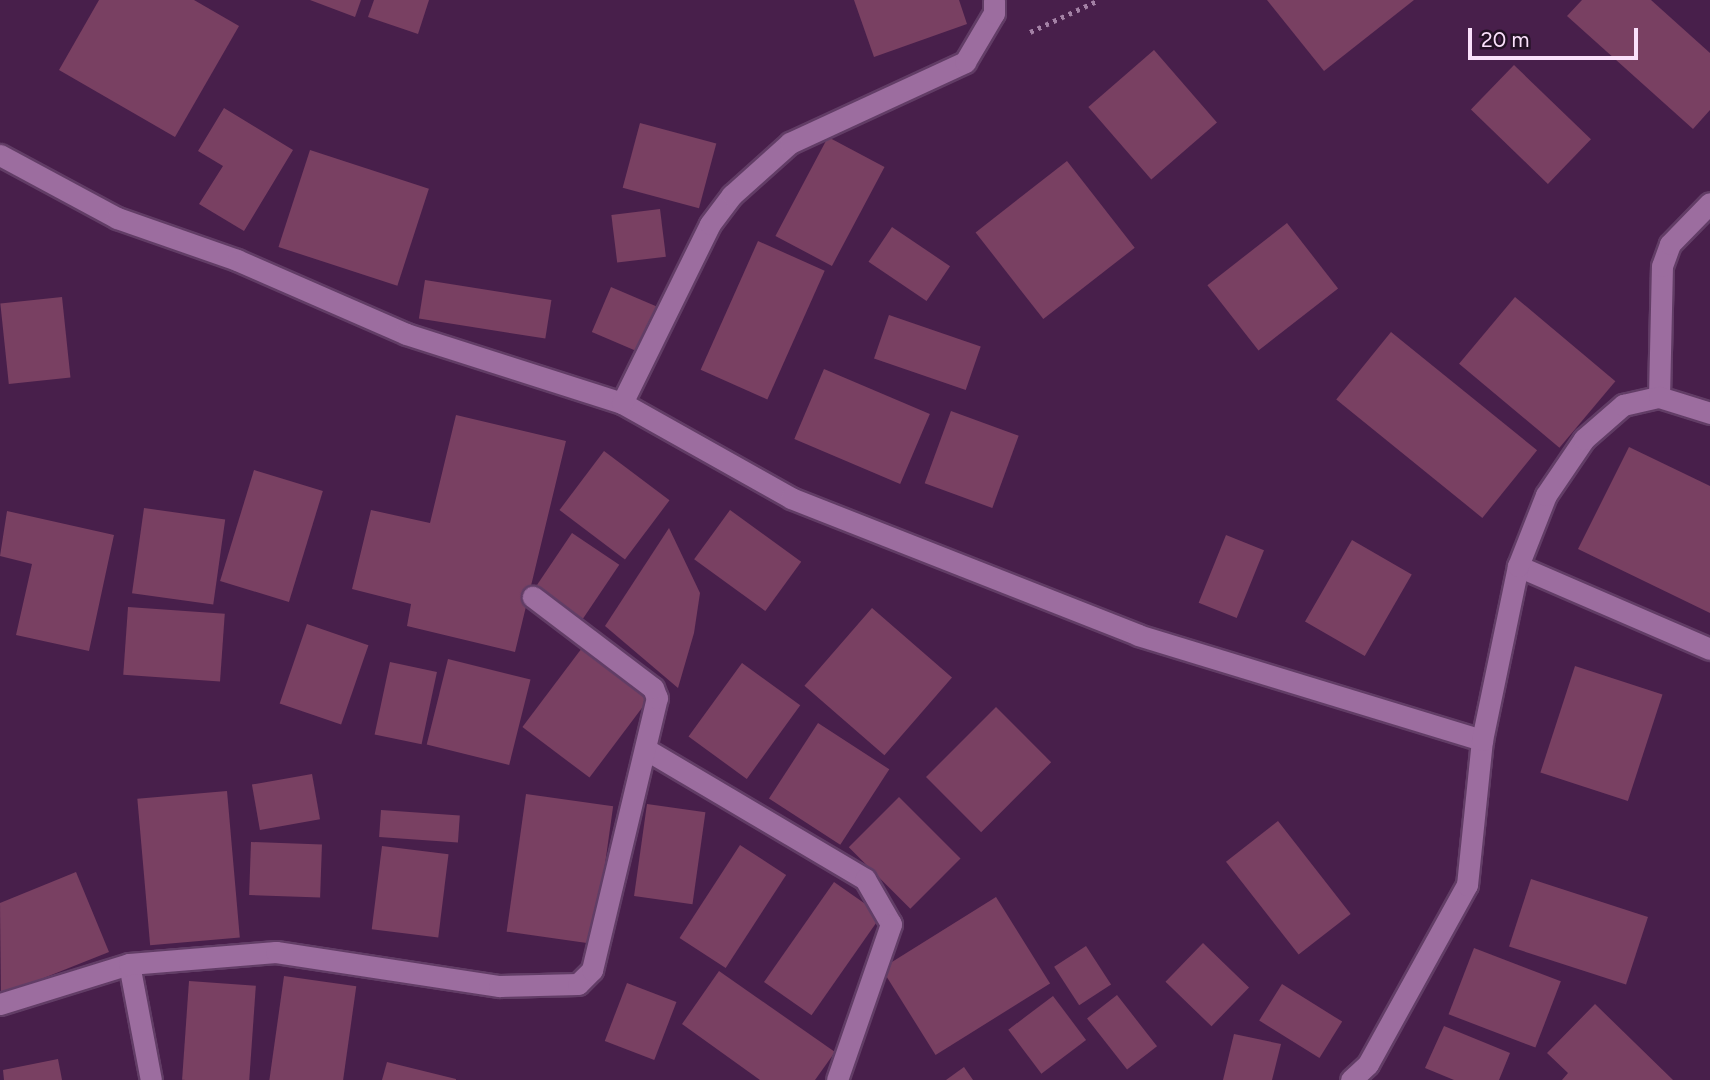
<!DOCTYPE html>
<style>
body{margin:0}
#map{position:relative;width:1710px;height:1080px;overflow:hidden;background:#481f4b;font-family:Figtree,sans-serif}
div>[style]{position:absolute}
.building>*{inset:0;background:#794062;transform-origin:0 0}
.path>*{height:4.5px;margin-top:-2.25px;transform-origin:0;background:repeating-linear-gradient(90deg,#a381a5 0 3.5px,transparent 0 8.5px)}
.roads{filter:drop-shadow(2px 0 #623d66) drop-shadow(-2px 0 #623d66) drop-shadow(0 2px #623d66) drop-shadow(0 -2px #623d66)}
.minor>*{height:21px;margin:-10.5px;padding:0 10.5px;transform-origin:10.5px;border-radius:10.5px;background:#9c6d9f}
span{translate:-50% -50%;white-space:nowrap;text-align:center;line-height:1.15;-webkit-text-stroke:5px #241226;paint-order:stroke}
.scale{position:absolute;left:1468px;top:28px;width:170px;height:32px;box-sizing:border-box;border:4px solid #fae0fb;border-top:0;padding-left:9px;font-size:21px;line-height:24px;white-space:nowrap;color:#fae0fb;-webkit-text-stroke:5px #241226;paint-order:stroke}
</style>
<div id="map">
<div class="building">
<i style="clip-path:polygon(99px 0,194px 0,239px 26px,175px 137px,59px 70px)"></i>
<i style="clip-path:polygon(310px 0,361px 0,355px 17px)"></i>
<i style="clip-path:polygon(374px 0,429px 0,418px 34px,368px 17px)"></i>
<i style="clip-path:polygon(854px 0,959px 0,967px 24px,874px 57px)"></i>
<i style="clip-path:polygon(1267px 0,1414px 0,1324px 71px)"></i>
<i style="clip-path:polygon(1582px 0,1651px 0,1710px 53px,1710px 110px,1693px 129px,1567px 16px)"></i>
<i style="left:1154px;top:50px;width:96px;height:87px;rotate:49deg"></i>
<i style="left:1514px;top:65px;width:107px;height:62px;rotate:44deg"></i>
<i style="clip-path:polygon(224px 108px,293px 150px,244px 231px,199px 204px,223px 166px,198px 151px)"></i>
<i style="left:640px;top:123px;width:79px;height:67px;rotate:15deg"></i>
<i style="left:828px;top:137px;width:64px;height:112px;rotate:28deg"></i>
<i style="left:310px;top:150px;width:125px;height:102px;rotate:18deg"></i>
<i style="left:1067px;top:161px;width:110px;height:116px;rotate:52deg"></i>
<i style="left:660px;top:209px;width:48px;height:49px;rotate:83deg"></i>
<i style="left:1287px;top:223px;width:83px;height:101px;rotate:52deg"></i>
<i style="left:892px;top:227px;width:70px;height:42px;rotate:34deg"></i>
<i style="left:758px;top:241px;width:73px;height:141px;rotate:24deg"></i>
<i style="left:425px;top:280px;width:128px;height:39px;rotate:9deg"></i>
<i style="left:611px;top:287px;width:56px;height:49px;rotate:23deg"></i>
<i style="left:62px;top:297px;width:81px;height:62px;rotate:84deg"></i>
<i style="left:1515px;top:297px;width:131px;height:87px;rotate:40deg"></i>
<i style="left:889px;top:315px;width:97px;height:46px;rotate:19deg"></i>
<i style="left:1391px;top:332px;width:188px;height:87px;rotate:39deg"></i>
<i style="left:824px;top:369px;width:115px;height:76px;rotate:23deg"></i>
<i style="left:951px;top:411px;width:72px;height:77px;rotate:20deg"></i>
<i style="clip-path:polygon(456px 415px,566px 441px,515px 652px,407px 626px,411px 604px,352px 589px,371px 510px,430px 523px)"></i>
<i style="clip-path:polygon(1629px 447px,1710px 486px,1710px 613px,1578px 549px)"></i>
<i style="left:604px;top:451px;width:82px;height:74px;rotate:37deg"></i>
<i style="left:254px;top:470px;width:72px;height:116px;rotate:17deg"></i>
<i style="left:144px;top:508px;width:82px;height:86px;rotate:8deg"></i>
<i style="left:730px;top:510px;width:88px;height:61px;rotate:36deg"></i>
<i style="clip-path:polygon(7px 511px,114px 535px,89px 651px,16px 635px,32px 564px,0 556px)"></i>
<i style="clip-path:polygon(669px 528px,700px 593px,694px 633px,678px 688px,605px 626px)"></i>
<i style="left:572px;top:533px;width:57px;height:65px;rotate:34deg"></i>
<i style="left:1226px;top:535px;width:41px;height:73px;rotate:22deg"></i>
<i style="left:1352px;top:540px;width:69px;height:94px;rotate:30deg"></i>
<i style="left:128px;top:607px;width:97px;height:68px;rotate:4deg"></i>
<i style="left:872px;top:608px;width:106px;height:103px;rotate:41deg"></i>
<i style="left:307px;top:624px;width:65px;height:84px;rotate:19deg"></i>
<i style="left:585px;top:644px;width:84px;height:104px;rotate:37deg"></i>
<i style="left:448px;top:659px;width:85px;height:88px;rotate:14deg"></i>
<i style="left:390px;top:662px;width:48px;height:74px;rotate:12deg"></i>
<i style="left:742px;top:663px;width:72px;height:91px;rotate:36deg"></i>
<i style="left:1575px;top:666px;width:92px;height:112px;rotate:18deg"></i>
<i style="left:996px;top:707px;width:78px;height:99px;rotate:45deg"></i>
<i style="left:818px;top:723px;width:85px;height:90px;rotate:33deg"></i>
<i style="left:312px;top:774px;width:46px;height:61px;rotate:80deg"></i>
<i style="left:227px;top:791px;width:147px;height:90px;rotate:85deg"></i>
<i style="left:526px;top:794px;width:88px;height:139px;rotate:8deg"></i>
<i style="left:899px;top:797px;width:87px;height:71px;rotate:45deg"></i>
<i style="left:647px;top:804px;width:59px;height:93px;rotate:8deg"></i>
<i style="left:381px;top:810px;width:79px;height:27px;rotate:4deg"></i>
<i style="left:1278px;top:821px;width:118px;height:66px;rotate:52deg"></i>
<i style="left:251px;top:842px;width:71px;height:53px;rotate:2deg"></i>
<i style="left:740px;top:845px;width:55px;height:111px;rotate:33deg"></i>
<i style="left:382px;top:846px;width:67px;height:84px;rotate:7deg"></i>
<i style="clip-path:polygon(76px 872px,109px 952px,1px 995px,0 903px)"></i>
<i style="left:1531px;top:879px;width:123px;height:71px;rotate:18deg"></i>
<i style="left:834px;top:882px;width:58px;height:122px;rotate:35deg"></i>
<i style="left:996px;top:897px;width:102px;height:135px;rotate:58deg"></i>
<i style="left:1203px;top:943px;width:64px;height:54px;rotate:44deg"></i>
<i style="left:1086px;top:946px;width:46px;height:38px;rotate:57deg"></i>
<i style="left:1474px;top:948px;width:93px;height:71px;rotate:21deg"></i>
<i style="clip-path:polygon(719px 971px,835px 1052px,815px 1080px,760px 1080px,682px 1024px)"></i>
<i style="left:284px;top:976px;width:73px;height:105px;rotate:8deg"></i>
<i style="left:189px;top:981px;width:67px;height:99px;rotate:4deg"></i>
<i style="left:627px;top:983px;width:53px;height:62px;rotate:21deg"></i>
<i style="left:1282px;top:984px;width:71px;height:43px;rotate:32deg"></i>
<i style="left:1117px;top:995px;width:65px;height:38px;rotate:52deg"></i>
<i style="left:1053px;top:996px;width:55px;height:56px;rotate:53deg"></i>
<i style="clip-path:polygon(1595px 1004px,1673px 1080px,1562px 1080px,1568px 1073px,1547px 1053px)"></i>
<i style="clip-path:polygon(1444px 1026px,1510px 1053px,1499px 1080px,1454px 1080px,1425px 1068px)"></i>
<i style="clip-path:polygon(1234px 1034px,1281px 1044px,1272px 1080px,1223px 1080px)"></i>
<i style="clip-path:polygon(58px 1059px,62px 1080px,4px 1080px,3px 1070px)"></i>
<i style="clip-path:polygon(387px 1062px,456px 1079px,456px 1080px,382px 1080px)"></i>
<i style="clip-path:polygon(964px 1067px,973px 1080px,946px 1080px)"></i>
</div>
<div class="path">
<i style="left:1030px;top:32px;width:76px;rotate:-24.9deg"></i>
</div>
<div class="roads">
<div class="minor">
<i style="left:0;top:155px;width:133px;rotate:28.3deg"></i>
<i style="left:117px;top:218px;width:127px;rotate:19.3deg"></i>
<i style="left:237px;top:260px;width:184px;rotate:23.6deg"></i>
<i style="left:406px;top:334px;width:227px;rotate:17.7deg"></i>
<i style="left:622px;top:403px;width:194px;rotate:29.3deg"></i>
<i style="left:791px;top:498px;width:373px;rotate:21.5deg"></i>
<i style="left:1138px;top:635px;width:360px;rotate:17deg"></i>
<i style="left:1659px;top:397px;width:131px;rotate:-88.7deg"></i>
<i style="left:1662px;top:266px;width:23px;rotate:-70deg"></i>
<i style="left:1670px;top:244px;width:57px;rotate:-45.7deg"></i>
<i style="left:622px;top:403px;width:199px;rotate:-63.8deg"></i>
<i style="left:710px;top:224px;width:36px;rotate:-53deg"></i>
<i style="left:732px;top:195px;width:78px;rotate:-41.9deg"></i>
<i style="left:790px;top:143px;width:193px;rotate:-24.8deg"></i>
<i style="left:965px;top:62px;width:57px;rotate:-59.4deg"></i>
<i style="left:994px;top:13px;width:13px;rotate:-90deg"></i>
<i style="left:1518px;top:566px;width:209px;rotate:23.4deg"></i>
<i style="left:647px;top:750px;width:253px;rotate:30.6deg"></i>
<i style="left:865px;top:879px;width:52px;rotate:60deg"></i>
<i style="left:891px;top:924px;width:165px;rotate:109.1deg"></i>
<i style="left:129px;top:964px;width:118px;rotate:79.3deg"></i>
<i style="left:0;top:1004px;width:135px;rotate:-17.2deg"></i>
<i style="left:129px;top:964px;width:147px;rotate:-4.7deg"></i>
<i style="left:276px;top:952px;width:226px;rotate:8.7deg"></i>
<i style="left:499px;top:986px;width:79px;rotate:-1.5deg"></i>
<i style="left:578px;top:984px;width:20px;rotate:-45deg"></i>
<i style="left:592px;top:970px;width:280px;rotate:-76.6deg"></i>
<i style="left:657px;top:698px;width:11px;rotate:-112deg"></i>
<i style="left:653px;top:688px;width:151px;rotate:-142.8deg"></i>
<i style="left:1351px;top:1080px;width:23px;rotate:-43deg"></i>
<i style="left:1368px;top:1064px;width:205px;rotate:-61.1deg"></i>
<i style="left:1467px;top:885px;width:146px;rotate:-84.1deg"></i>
<i style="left:1482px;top:740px;width:178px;rotate:-78.3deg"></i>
<i style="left:1518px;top:566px;width:76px;rotate:-68.5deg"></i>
<i style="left:1546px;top:495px;width:68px;rotate:-55.8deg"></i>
<i style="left:1584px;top:439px;width:52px;rotate:-41.1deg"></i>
<i style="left:1623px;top:405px;width:37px;rotate:-13deg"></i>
<i style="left:1659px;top:397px;width:53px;rotate:17.4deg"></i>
</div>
</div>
<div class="scale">20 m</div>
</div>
